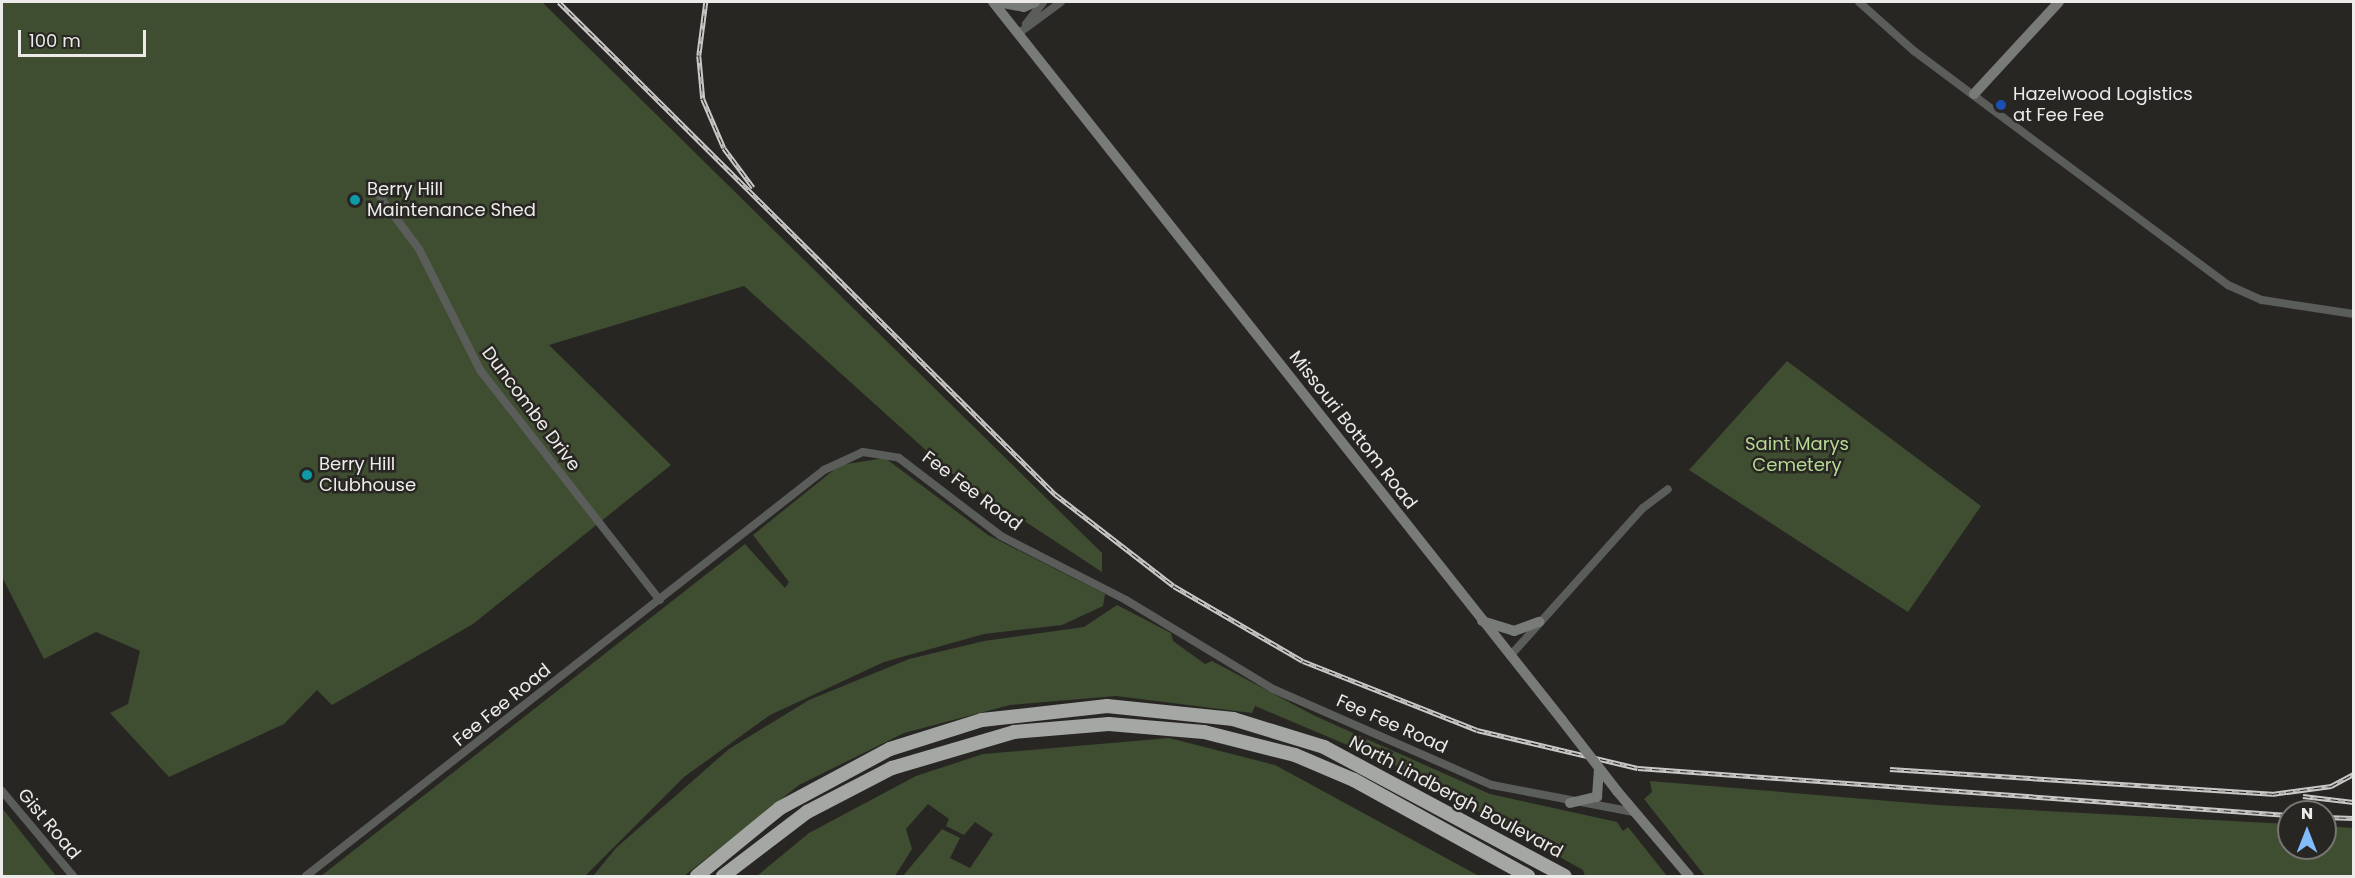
<!DOCTYPE html>
<style>
body{margin:0}
#map{position:relative;width:2355px;height:878px;overflow:hidden;background:#282623;font-family:Poppins,sans-serif}
div>[style]{position:absolute}
.green>*{inset:0;background:#3f4d31}
.street>*{height:8px;margin:-4px;padding:0 4px;transform-origin:4px;border-radius:4px;background:#5b5d5b}
.secondary>*{height:10px;margin:-5px;padding:0 5px;transform-origin:5px;border-radius:5px;background:#797b78}
.highway>*{height:14px;margin:-7px;padding:0 7px;transform-origin:7px;border-radius:7px;background:#a4a7a3}
.rail>*{height:4.5px;margin-top:-2.25px;transform-origin:0;background:repeating-linear-gradient(90deg,#282623 0 7px,#cbc9c7 0 14px);box-sizing:border-box;border-block:2px solid #cbc9c7}
.secondary-bridge>*{height:10px;margin:-5px;padding:0 5px;transform-origin:5px;border-radius:5px;background:#797b78}
.dots>*{width:16px;height:16px;translate:-50% -50%;box-sizing:border-box;border:3px solid #282623;border-radius:50%}
span{translate:-50% -50%;white-space:nowrap;text-align:center;line-height:1.15;-webkit-text-stroke:5px #282623;paint-order:stroke}
.poi-label{font-size:18px;color:#edebe9}
.left{translate:0 -50%;text-align:left}
.street-label{font-size:18px;color:#edebe9}
.park-label{font-size:18px;color:#b6d993}
.frame{position:absolute;inset:0;border:3px solid #edebe9;pointer-events:none}
.north{position:absolute;left:2277px;top:800px;width:60px;height:60px;box-sizing:border-box;background:#282623;border:2px solid #777572;border-radius:50%;rotate:0deg;font-size:16px;font-weight:700;line-height:24px;text-align:center;color:#edebe9}
.north::after{content:'';display:block;margin:auto;width:21px;height:27px;background:#80bdfa;clip-path:polygon(50% 0,100% 100%,50% 72%,0 100%)}
.scale{position:absolute;left:18px;top:30px;width:128px;height:27px;box-sizing:border-box;border:3px solid #edebe9;border-top:0;padding-left:8px;font-size:18px;line-height:21px;white-space:nowrap;color:#edebe9;-webkit-text-stroke:4px #282623;paint-order:stroke}
</style>
<div id="map">
<div class="green">
<i style="clip-path:polygon(2px 2px,542px 2px,1102px 553px,1102px 572px,950px 472px,744px 286px,549px 345px,671px 465px,473px 624px,332px 705px,317px 690px,284px 724px,169px 777px,110px 713px,128px 704px,140px 651px,96px 632px,44px 659px,2px 577px)"></i>
<i style="clip-path:polygon(1787px 361px,1981px 506px,1908px 612px,1689px 470px)"></i>
<i style="clip-path:polygon(885px 458px,988px 535px,1105px 594px,1103px 606px,1062px 625px,984px 634px,884px 662px,770px 715px,684px 777px,585px 876px,321px 876px,745px 544px,785px 588px,789px 582px,753px 535px,840px 465px)"></i>
<i style="clip-path:polygon(1117px 605px,1171px 633px,1173px 641px,1205px 664px,1212px 661px,1315px 716px,1490px 794px,1617px 822px,1623px 831px,1628px 827px,1667px 876px,1585px 876px,1583px 870px,1397px 766px,1255px 706px,1252px 713px,1116px 696px,1010px 705px,904px 733px,799px 785px,684px 876px,593px 876px,616px 848px,729px 749px,809px 700px,909px 659px,984px 641px,1084px 627px)"></i>
<i style="clip-path:polygon(1169px 738px,1275px 765px,1479px 876px,903px 876px,942px 829px,960px 838px,950px 858px,970px 868px,993px 834px,975px 822px,964px 835px,946px 826px,949px 819px,928px 804px,906px 829px,912px 849px,895px 876px,757px 876px,809px 833px,916px 776px,983px 754px)"></i>
<i style="clip-path:polygon(1650px 781px,1937px 805px,2289px 824px,2289px 848px,2325px 848px,2325px 826px,2353px 828px,2353px 876px,1705px 876px,1644px 799px,1652px 792px)"></i>
<i style="clip-path:polygon(2px 808px,56px 876px,2px 876px)"></i>
</div>
<div class="street">
<i style="left:1859px;top:2px;width:74px;rotate:41.7deg"></i>
<i style="left:1914px;top:51px;width:392px;rotate:36.7deg"></i>
<i style="left:2228px;top:285px;width:37px;rotate:24deg"></i>
<i style="left:2262px;top:300px;width:93px;rotate:8.7deg"></i>
<i style="left:1026px;top:24px;width:28px;rotate:-52deg"></i>
<i style="left:1019px;top:33px;width:52px;rotate:-36.4deg"></i>
<i style="left:378px;top:194px;width:69px;rotate:53.3deg"></i>
<i style="left:419px;top:249px;width:136px;rotate:63.2deg"></i>
<i style="left:480px;top:370px;width:292px;rotate:52deg"></i>
<i style="left:1510px;top:656px;width:199px;rotate:-48.1deg"></i>
<i style="left:1643px;top:508px;width:31px;rotate:-37deg"></i>
<i style="left:2px;top:791px;width:111px;rotate:50.1deg"></i>
<i style="left:306px;top:876px;width:658px;rotate:-38.09deg"></i>
<i style="left:824px;top:470px;width:43px;rotate:-24.8deg"></i>
<i style="left:863px;top:452px;width:36px;rotate:9deg"></i>
<i style="left:899px;top:458px;width:128px;rotate:37.4deg"></i>
<i style="left:1001px;top:536px;width:140px;rotate:27.1deg"></i>
<i style="left:1126px;top:600px;width:172px;rotate:31.2deg"></i>
<i style="left:1273px;top:689px;width:239px;rotate:23.7deg"></i>
<i style="left:1492px;top:785px;width:144px;rotate:10.8deg"></i>
</div>
<div class="secondary">
<i style="left:993px;top:2px;width:916px;rotate:51.6deg"></i>
<i style="left:998px;top:2px;width:26px;rotate:11deg"></i>
<i style="left:1024px;top:7px;width:12px;rotate:-24deg"></i>
<i style="left:1974px;top:94px;width:125px;rotate:-47.3deg"></i>
<i style="left:1482px;top:621px;width:34px;rotate:17deg"></i>
<i style="left:1514px;top:631px;width:27px;rotate:-20deg"></i>
<i style="left:1617px;top:791px;width:111px;rotate:49.7deg"></i>
<i style="left:1570px;top:803px;width:28px;rotate:-13deg"></i>
<i style="left:1597px;top:797px;width:28px;rotate:-86deg"></i>
</div>
<div class="highway">
<i style="left:697px;top:876px;width:107px;rotate:-39.3deg"></i>
<i style="left:780px;top:808px;width:125px;rotate:-28.2deg"></i>
<i style="left:890px;top:749px;width:96px;rotate:-17.5deg"></i>
<i style="left:982px;top:720px;width:126px;rotate:-6.4deg"></i>
<i style="left:1107px;top:706px;width:127px;rotate:5.9deg"></i>
<i style="left:1233px;top:719px;width:95px;rotate:17.1deg"></i>
<i style="left:1324px;top:747px;width:273px;rotate:28.2deg"></i>
<i style="left:723px;top:876px;width:106px;rotate:-37.3deg"></i>
<i style="left:807px;top:812px;width:96px;rotate:-27.4deg"></i>
<i style="left:892px;top:768px;width:127px;rotate:-16.4deg"></i>
<i style="left:1014px;top:732px;width:95px;rotate:-4.8deg"></i>
<i style="left:1109px;top:724px;width:95px;rotate:4.8deg"></i>
<i style="left:1204px;top:732px;width:94px;rotate:14.2deg"></i>
<i style="left:1295px;top:755px;width:64px;rotate:23deg"></i>
<i style="left:1354px;top:780px;width:199px;rotate:28.9deg"></i>
</div>
<div class="rail">
<i style="left:559px;top:2px;width:699px;rotate:44.77deg"></i>
<i style="left:1055px;top:494px;width:150px;rotate:37.7deg"></i>
<i style="left:1174px;top:586px;width:149px;rotate:30.2deg"></i>
<i style="left:1303px;top:661px;width:187px;rotate:21.6deg"></i>
<i style="left:1477px;top:730px;width:165px;rotate:13.3deg"></i>
<i style="left:1638px;top:768px;width:653px;rotate:4.13deg"></i>
<i style="left:706px;top:2px;width:54px;rotate:97.4deg"></i>
<i style="left:699px;top:56px;width:43px;rotate:84.7deg"></i>
<i style="left:703px;top:99px;width:53px;rotate:66.8deg"></i>
<i style="left:724px;top:148px;width:49px;rotate:53.4deg"></i>
<i style="left:1890px;top:769px;width:383px;rotate:3.7deg"></i>
<i style="left:2272px;top:794px;width:60px;rotate:-7.7deg"></i>
<i style="left:2331px;top:786px;width:26px;rotate:-28deg"></i>
<i style="left:2303px;top:796px;width:51px;rotate:6.7deg"></i>
<i style="left:2325px;top:817px;width:29px;rotate:2deg"></i>
</div>
<div class="secondary-bridge">
<i style="left:1562px;top:720px;width:90px;rotate:52.2deg"></i>
</div>
<div class="dots">
<i style="left:2001px;top:105px;background:#1a4fb4"></i>
<i style="left:355px;top:200px;background:#0f9aa8"></i>
<i style="left:307px;top:475px;background:#0f9aa8"></i>
</div>
<div class="poi-label">
<span class="left" style="left:2013px;top:105px">Hazelwood Logistics<br>at Fee Fee</span>
<span class="left" style="left:367px;top:200px">Berry Hill<br>Maintenance Shed</span>
<span class="left" style="left:319px;top:475px">Berry Hill<br>Clubhouse</span>
</div>
<div class="street-label">
<span style="left:531px;top:409px;rotate:53deg">Duncombe Drive</span>
<span style="left:1353px;top:430px;rotate:52deg">Missouri Bottom Road</span>
<span style="left:972px;top:491px;rotate:37deg">Fee Fee Road</span>
<span style="left:502px;top:705px;rotate:-39deg">Fee Fee Road</span>
<span style="left:1392px;top:724px;rotate:24deg">Fee Fee Road</span>
<span style="left:1456px;top:797px;rotate:28deg">North Lindbergh Boulevard</span>
<span style="left:49px;top:824px;rotate:50deg">Gist Road</span>
</div>
<div class="park-label">
<span style="left:1797px;top:455px">Saint Marys<br>Cemetery</span>
</div>
<div class="frame"></div>
<div class="north">N</div>
<div class="scale">100 m</div>
</div>
